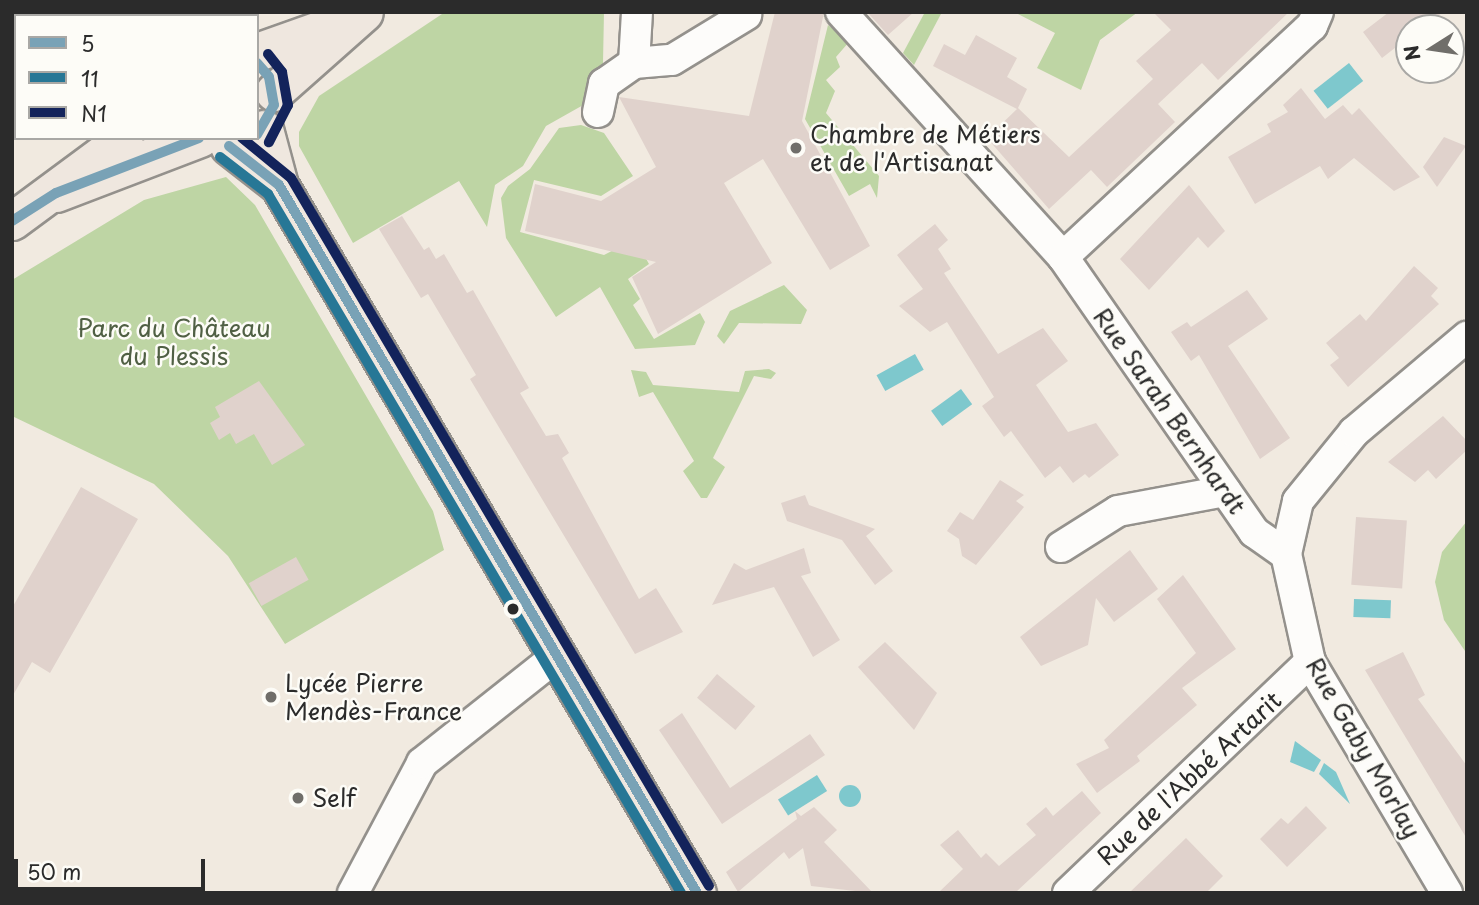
<!DOCTYPE html>
<meta charset="utf-8">
<style>
body{margin:0}
#map{position:relative;width:1479px;height:905px;overflow:hidden;background:#f1eae0;font-family:"Playpen Sans",sans-serif}
div>[style]{position:absolute}
.green>*{inset:0;background:#bed5a4}
.water>*{inset:0;background:#7ec8cd;transform-origin:0 0}
.round{border-radius:50%}
.building>*{inset:0;background:#e0d2cc;transform-origin:0 0}
.roads{filter:drop-shadow(2px 0 #94918c) drop-shadow(-2px 0 #94918c) drop-shadow(0 2px #94918c) drop-shadow(0 -2px #94918c)}
.minor>*{height:30px;margin:-15px;padding:0 15px;transform-origin:15px;border-radius:15px;background:#fdfcfa}
.major>*{height:37px;margin:-18.5px;padding:0 18.5px;transform-origin:18.5px;border-radius:18.5px;background:#efe7df}
.bus-1>*{height:10px;margin:-5px;padding:0 5px;transform-origin:5px;border-radius:5px;background:#79a2b6}
.bus-2>*{height:10px;margin:-5px;padding:0 5px;transform-origin:5px;border-radius:5px;background:#277796}
.bus-3>*{height:10px;margin:-5px;padding:0 5px;transform-origin:5px;border-radius:5px;background:#13235b}
.dots>*{width:19px;height:19px;translate:-50% -50%;box-sizing:border-box;border:4px solid #fdfcf7;border-radius:50%}
span{translate:-50% -50%;white-space:nowrap;text-align:center;line-height:1.15;-webkit-text-stroke:5px #fdfcf7;paint-order:stroke}
.poi-label{font-size:24px;color:#2b2b2b}
.left{translate:0 -50%;text-align:left}
.park-label{font-size:24px;color:#506044}
.street-label{font-size:24px;color:#2b2b2b}
.frame{position:absolute;inset:0;border:14px solid #2b2b2b;pointer-events:none}
.legend{position:absolute;left:14px;top:14px;width:245px;height:126px;box-sizing:border-box;background:#fdfcf7;border:2px solid #a9a8a5;margin:0;padding:9px 12px;list-style:none;font-size:21px;color:#2b2b2b}
.legend li{display:flex;align-items:center;gap:14px;height:35px}
.legend b{width:35px;border:2px solid #a9a8a5}
.north{position:absolute;left:1395px;top:14px;width:70px;height:70px;box-sizing:border-box;background:#fdfcf7;border:2px solid #a9a8a5;border-radius:50%;rotate:258deg;font-size:19px;font-weight:700;line-height:28px;text-align:center;color:#2b2b2b}
.north::after{content:'';display:block;margin:auto;width:24px;height:32px;background:#706e6a;clip-path:polygon(50% 0,100% 100%,50% 72%,0 100%)}
.scale{position:absolute;left:14px;top:859px;width:191px;height:32px;box-sizing:border-box;border:4px solid #2b2b2b;border-top:0;padding-left:9px;font-size:21px;line-height:24px;white-space:nowrap;color:#2b2b2b;-webkit-text-stroke:5px #fdfcf7;paint-order:stroke}
</style>
<div id="map">
<div class="green">
<i style="clip-path:polygon(445px 12px,604px 12px,603px 63px,595px 84px,585px 104px,546px 126px,523px 166px,495px 185px,487px 227px,459px 181px,353px 243px,299px 146px,299px 132px,319px 96px)"></i>
<i style="clip-path:polygon(925px 12px,942px 12px,914px 65px,903px 53px)"></i>
<i style="clip-path:polygon(1014px 12px,1138px 12px,1100px 40px,1081px 90px,1037px 68px,1055px 33px)"></i>
<i style="clip-path:polygon(828px 25px,849px 42px,836px 57px,840px 67px,826px 80px,835px 91px,826px 113px,879px 176px,877px 198px,870px 184px,849px 196px,805px 119px)"></i>
<i style="clip-path:polygon(581px 125px,604px 133px,633px 176px,601px 196px,534px 180px,520px 232px,604px 255px,635px 239px,649px 264px,628px 279px,640px 299px,633px 305px,654px 339px,700px 313px,705px 322px,695px 345px,635px 349px,600px 287px,556px 317px,506px 238px,501px 198px,508px 186px,530px 169px,559px 128px)"></i>
<i style="clip-path:polygon(226px 177px,255px 205px,433px 511px,444px 550px,285px 644px,228px 556px,154px 484px,12px 416px,12px 280px,144px 200px)"></i>
<i style="clip-path:polygon(784px 285px,807px 310px,801px 324px,739px 323px,724px 344px,717px 336px,730px 311px)"></i>
<i style="clip-path:polygon(769px 369px,776px 373px,771px 379px,754px 376px,713px 458px,725px 467px,707px 498px,701px 498px,683px 471px,694px 461px,653px 392px,639px 397px,631px 370px,646px 372px,653px 385px,739px 392px,745px 371px)"></i>
<i style="clip-path:polygon(1467px 521px,1467px 654px,1444px 620px,1435px 582px,1442px 552px)"></i>
</div>
<div class="water">
<i style="left:1349px;top:63px;width:23px;height:45px;rotate:52deg"></i>
<i style="left:915px;top:354px;width:18px;height:44px;rotate:61deg"></i>
<i style="left:961px;top:389px;width:19px;height:37px;rotate:54deg"></i>
<i style="left:1354px;top:599px;width:37px;height:18px;rotate:2deg"></i>
<i style="clip-path:polygon(1295px 741px,1321px 760px,1314px 772px,1290px 762px)"></i>
<i style="clip-path:polygon(1324px 763px,1336px 772px,1350px 804px,1319px 774px)"></i>
<i style="left:817px;top:775px;width:19px;height:46px;rotate:58deg"></i>
<i class="round" style="left:839px;top:785px;width:22px;height:22px"></i>
</div>
<div class="building">
<i style="clip-path:polygon(775px 12px,824px 12px,802px 121px,870px 246px,830px 270px,763px 159px,724px 183px,772px 263px,658px 334px,632px 277px,656px 262px,525px 231px,535px 184px,601px 201px,656px 167px,619px 97px,749px 116px)"></i>
<i style="clip-path:polygon(867px 12px,914px 12px,888px 35px)"></i>
<i style="clip-path:polygon(1153px 12px,1289px 12px,1218px 80px,1202px 63px,1158px 104px,1175px 122px,1107px 187px,1091px 170px,1049px 209px,987px 138px,1017px 109px,933px 66px,944px 44px,965px 55px,976px 35px,1017px 58px,1007px 77px,1027px 89px,1018px 108px,1069px 157px,1153px 79px,1136px 61px,1171px 30px)"></i>
<i style="clip-path:polygon(1389px 12px,1443px 12px,1422px 28px,1409px 28px,1409px 37px,1382px 58px,1363px 32px)"></i>
<i style="clip-path:polygon(1301px 88px,1325px 119px,1343px 105px,1352px 115px,1359px 108px,1420px 177px,1394px 191px,1354px 158px,1328px 179px,1320px 166px,1255px 204px,1228px 157px,1271px 132px,1267px 124px,1288px 112px,1283px 105px)"></i>
<i style="clip-path:polygon(1444px 137px,1466px 146px,1437px 187px,1423px 167px)"></i>
<i style="clip-path:polygon(1189px 185px,1225px 231px,1208px 248px,1198px 237px,1149px 290px,1120px 259px)"></i>
<i style="clip-path:polygon(402px 216px,424px 250px,429px 247px,436px 259px,444px 254px,467px 293px,473px 290px,529px 388px,520px 393px,546px 436px,558px 434px,569px 453px,562px 458px,639px 599px,656px 588px,683px 632px,635px 654px,470px 379px,476px 375px,428px 294px,421px 298px,379px 229px)"></i>
<i style="clip-path:polygon(935px 224px,948px 240px,938px 249px,951px 269px,944px 273px,998px 354px,1043px 328px,1068px 361px,1036px 385px,1068px 432px,1096px 423px,1119px 455px,1089px 478px,1085px 474px,1073px 483px,1060px 466px,1045px 478px,1011px 431px,1004px 437px,982px 406px,994px 397px,947px 322px,930px 332px,899px 306px,923px 289px,897px 255px)"></i>
<i style="clip-path:polygon(1414px 266px,1438px 288px,1431px 296px,1439px 304px,1348px 387px,1330px 365px,1339px 358px,1326px 343px,1360px 314px,1366px 321px)"></i>
<i style="clip-path:polygon(1247px 290px,1268px 319px,1228px 346px,1290px 438px,1260px 459px,1199px 355px,1191px 361px,1171px 332px,1187px 322px,1191px 327px)"></i>
<i style="clip-path:polygon(259px 381px,305px 445px,272px 465px,254px 434px,236px 444px,230px 433px,219px 440px,210px 423px,220px 417px,215px 407px)"></i>
<i style="clip-path:polygon(1443px 416px,1467px 441px,1467px 450px,1436px 479px,1428px 470px,1415px 482px,1388px 462px)"></i>
<i style="clip-path:polygon(1000px 480px,1024px 495px,1016px 501px,1024px 507px,976px 565px,962px 556px,959px 539px,947px 531px,960px 512px,973px 520px)"></i>
<i style="clip-path:polygon(81px 487px,138px 519px,50px 673px,32px 662px,12px 697px,12px 608px)"></i>
<i style="clip-path:polygon(805px 495px,809px 505px,875px 529px,866px 536px,893px 571px,875px 585px,842px 540px,787px 521px,781px 503px)"></i>
<i style="left:1356px;top:517px;width:51px;height:68px;rotate:4deg"></i>
<i style="clip-path:polygon(804px 548px,811px 573px,801px 576px,840px 640px,813px 657px,774px 587px,712px 605px,734px 563px,746px 570px)"></i>
<i style="clip-path:polygon(1130px 550px,1158px 589px,1114px 622px,1096px 598px,1088px 645px,1041px 666px,1020px 637px)"></i>
<i style="left:296px;top:557px;width:26px;height:54px;rotate:61deg"></i>
<i style="clip-path:polygon(1183px 575px,1236px 649px,1182px 688px,1197px 705px,1137px 756px,1140px 761px,1097px 793px,1076px 764px,1109px 748px,1104px 740px,1196px 653px,1157px 599px)"></i>
<i style="clip-path:polygon(885px 642px,937px 693px,914px 730px,858px 667px)"></i>
<i style="clip-path:polygon(1403px 652px,1425px 695px,1418px 699px,1467px 766px,1467px 839px,1365px 670px)"></i>
<i style="left:717px;top:674px;width:50px;height:31px;rotate:40deg"></i>
<i style="clip-path:polygon(682px 713px,730px 788px,810px 734px,825px 755px,722px 824px,659px 730px)"></i>
<i style="clip-path:polygon(1082px 791px,1101px 813px,1015px 893px,938px 893px,963px 869px,940px 845px,958px 830px,981px 858px,986px 853px,999px 866px,1036px 835px,1026px 824px,1046px 807px,1053px 816px)"></i>
<i style="clip-path:polygon(1306px 806px,1327px 828px,1287px 867px,1260px 839px,1281px 818px,1288px 824px)"></i>
<i style="clip-path:polygon(814px 807px,837px 830px,824px 842px,873px 893px,811px 886px,803px 848px,789px 859px,784px 852px,738px 892px,726px 872px,797px 819px,795px 811px,801px 816px)"></i>
<i style="clip-path:polygon(1186px 838px,1223px 876px,1206px 893px,1129px 893px)"></i>
</div>
<div class="roads">
<div class="minor">
<i style="left:841px;top:12px;width:331px;rotate:47.8deg"></i>
<i style="left:1063px;top:257px;width:335px;rotate:55.2deg"></i>
<i style="left:1254px;top:532px;width:39px;rotate:35deg"></i>
<i style="left:634px;top:63px;width:38px;rotate:-5deg"></i>
<i style="left:672px;top:60px;width:87px;rotate:-31.3deg"></i>
<i style="left:598px;top:112px;width:29px;rotate:-78deg"></i>
<i style="left:604px;top:84px;width:37px;rotate:-35deg"></i>
<i style="left:634px;top:63px;width:51px;rotate:-86.6deg"></i>
<i style="left:1063px;top:257px;width:340px;rotate:-42.9deg"></i>
<i style="left:1312px;top:26px;width:15px;rotate:-67deg"></i>
<i style="left:1061px;top:547px;width:67px;rotate:-32.3deg"></i>
<i style="left:1118px;top:511px;width:109px;rotate:-10.6deg"></i>
<i style="left:353px;top:893px;width:147px;rotate:-62deg"></i>
<i style="left:422px;top:763px;width:172px;rotate:-38.4deg"></i>
<i style="left:1068px;top:893px;width:335px;rotate:-43.7deg"></i>
<i style="left:1447px;top:893px;width:269px;rotate:-120.7deg"></i>
<i style="left:1310px;top:662px;width:111px;rotate:-102.5deg"></i>
<i style="left:1286px;top:554px;width:54px;rotate:-77.2deg"></i>
<i style="left:1298px;top:501px;width:89px;rotate:-50.9deg"></i>
<i style="left:1354px;top:432px;width:148px;rotate:-40.1deg"></i>
</div>
<div class="major">
<i style="left:188px;top:12px;width:5px;rotate:53deg"></i>
<i style="left:257px;top:52px;width:92px;rotate:-19.6deg"></i>
<i style="left:274px;top:92px;width:120px;rotate:-41.6deg"></i>
<i style="left:264px;top:129px;width:58px;rotate:75deg"></i>
<i style="left:279px;top:185px;width:822px;rotate:59.44deg"></i>
<i style="left:229px;top:146px;width:63px;rotate:38deg"></i>
<i style="left:56px;top:193px;width:154px;rotate:-20.9deg"></i>
<i style="left:12px;top:221px;width:139px;rotate:-36.5deg"></i>
</div>
</div>
<div class="bus-1">
<i style="left:257px;top:63px;width:18px;rotate:49deg"></i>
<i style="left:269px;top:77px;width:28px;rotate:80deg"></i>
<i style="left:274px;top:105px;width:34px;rotate:120deg"></i>
<i style="left:229px;top:146px;width:63px;rotate:38deg"></i>
<i style="left:279px;top:185px;width:822px;rotate:59.44deg"></i>
<i style="left:12px;top:221px;width:52px;rotate:-32.5deg"></i>
<i style="left:56px;top:193px;width:153px;rotate:-21deg"></i>
</div>
<div class="bus-2">
<i style="left:220px;top:157px;width:61px;rotate:37.6deg"></i>
<i style="left:268px;top:194px;width:812px;rotate:59.42deg"></i>
</div>
<div class="bus-3">
<i style="left:268px;top:54px;width:23px;rotate:52deg"></i>
<i style="left:282px;top:72px;width:34px;rotate:80deg"></i>
<i style="left:288px;top:105px;width:42px;rotate:117.2deg"></i>
<i style="left:242px;top:138px;width:63px;rotate:39.2deg"></i>
<i style="left:291px;top:178px;width:822px;rotate:59.44deg"></i>
</div>
<div class="dots">
<i style="left:796px;top:148px;background:#706e6a"></i>
<i style="left:513px;top:609px;background:#2b2b2b"></i>
<i style="left:271px;top:697px;background:#706e6a"></i>
<i style="left:298px;top:798px;background:#706e6a"></i>
</div>
<div class="poi-label">
<span class="left" style="left:810px;top:148px">Chambre de Métiers<br>et de l'Artisanat</span>
<span class="left" style="left:285px;top:697px">Lycée Pierre<br>Mendès-France</span>
<span class="left" style="left:312px;top:798px">Self</span>
</div>
<div class="park-label">
<span style="left:174px;top:342px">Parc du Château<br>du Plessis</span>
</div>
<div class="street-label">
<span style="left:1170px;top:411px;rotate:55deg">Rue Sarah Bernhardt</span>
<span style="left:1364px;top:748px;rotate:60deg">Rue Gaby Morlay</span>
<span style="left:1189px;top:778px;rotate:-43deg">Rue de l'Abbé Artarit</span>
</div>
<div class="frame"></div>
<ul class="legend">
<li><b style="height:9px;background:#79a2b6"></b>5</li>
<li><b style="height:9px;background:#277796"></b>11</li>
<li><b style="height:9px;background:#13235b"></b>N1</li>
</ul>
<div class="north">N</div>
<div class="scale">50 m</div>
</div>
